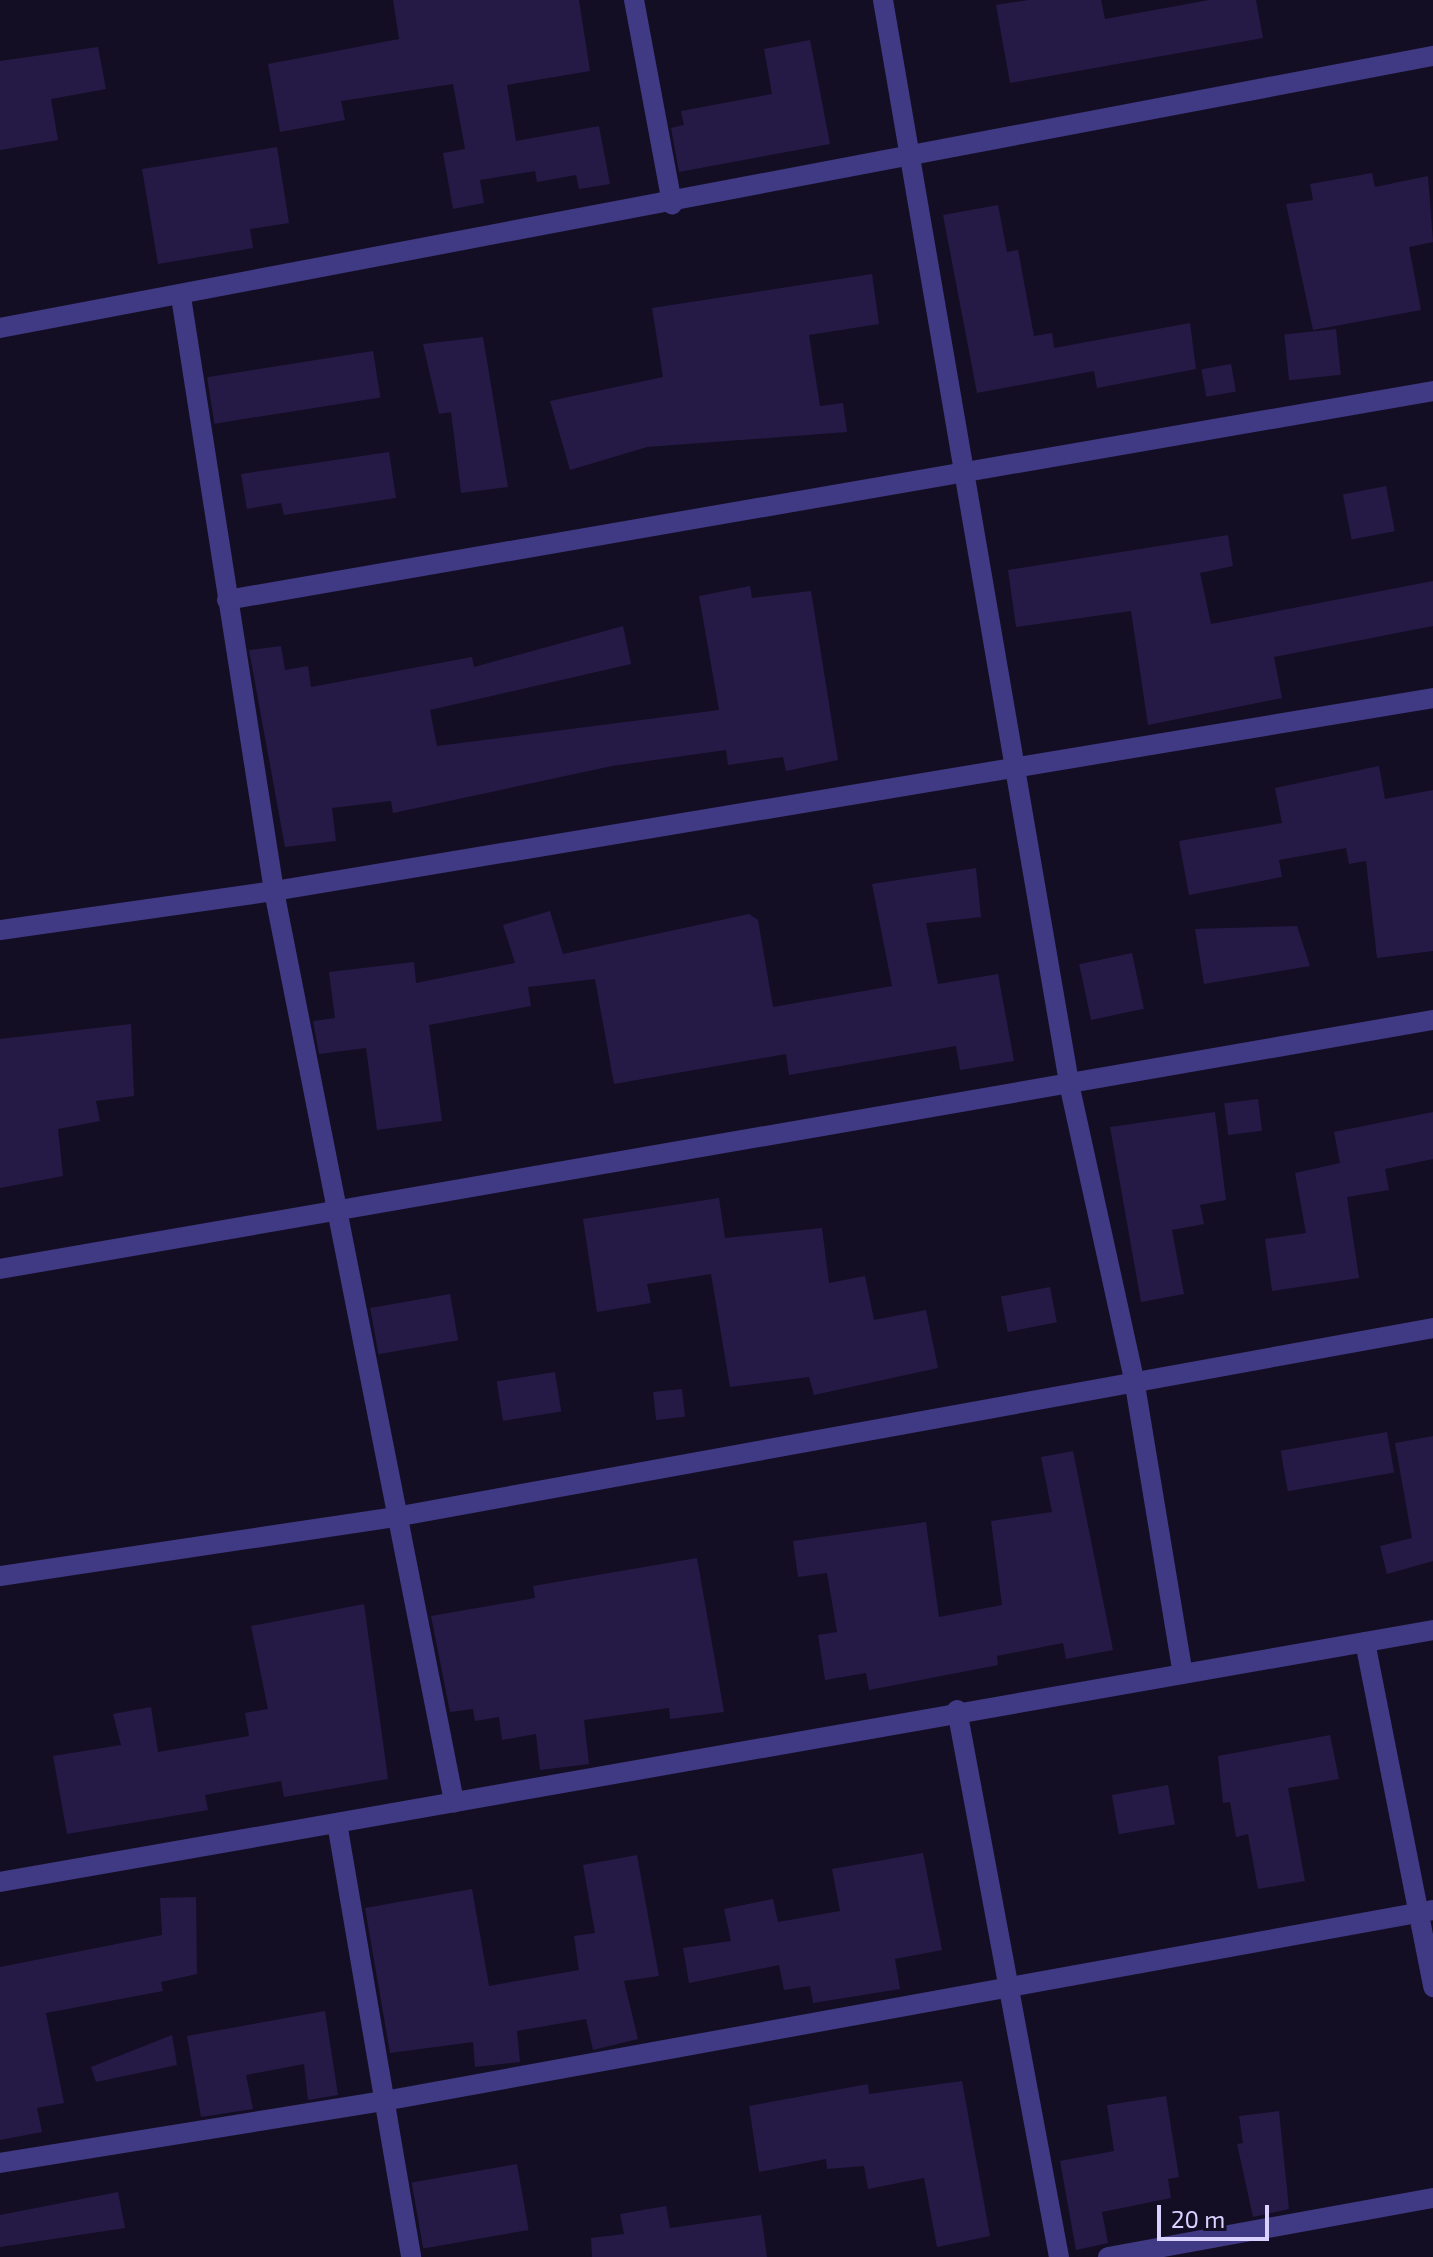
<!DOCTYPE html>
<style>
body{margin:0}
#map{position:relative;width:1433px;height:2257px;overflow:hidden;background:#130e24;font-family:"Exo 2",sans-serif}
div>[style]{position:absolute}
.building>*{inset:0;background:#251a45;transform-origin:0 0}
.street>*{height:20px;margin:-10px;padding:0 10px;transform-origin:10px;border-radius:10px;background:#403983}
span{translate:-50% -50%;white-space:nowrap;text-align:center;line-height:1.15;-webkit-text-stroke:7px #130e24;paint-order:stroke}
.scale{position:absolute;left:1157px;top:2205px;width:112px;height:36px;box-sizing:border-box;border:4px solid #d9d1ff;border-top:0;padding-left:10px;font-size:24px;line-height:28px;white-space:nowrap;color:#d9d1ff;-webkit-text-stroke:6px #130e24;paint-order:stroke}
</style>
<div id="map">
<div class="building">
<i style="clip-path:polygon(393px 0,579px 0,590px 71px,507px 85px,516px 141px,599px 126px,610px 184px,579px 189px,576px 175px,537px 182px,535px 171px,480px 180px,484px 203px,453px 209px,443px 153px,465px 149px,453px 84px,341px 101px,345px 120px,280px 132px,268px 64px,399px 39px)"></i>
<i style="clip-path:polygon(1028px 0,1101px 0,1105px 19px,1209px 0,1256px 0,1263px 38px,1010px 83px,996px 5px)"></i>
<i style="clip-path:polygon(810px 40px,830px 144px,679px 172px,671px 128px,684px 125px,681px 111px,772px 94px,764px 49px)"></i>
<i style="clip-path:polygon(98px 47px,106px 89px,51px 99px,58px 140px,0 150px,0 61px)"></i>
<i style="clip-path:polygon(277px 147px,289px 223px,250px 229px,253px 248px,158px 264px,142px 169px)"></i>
<i style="clip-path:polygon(1372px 173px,1375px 187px,1428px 176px,1433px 242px,1409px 247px,1421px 310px,1313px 330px,1286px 204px,1313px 200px,1310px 184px)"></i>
<i style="clip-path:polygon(998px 205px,1007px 252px,1018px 250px,1034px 336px,1052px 333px,1054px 348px,1190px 323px,1196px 369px,1097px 388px,1094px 371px,977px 393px,943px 215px)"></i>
<i style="clip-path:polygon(872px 274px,879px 324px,809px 335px,820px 406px,843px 403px,847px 432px,647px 447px,570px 470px,550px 401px,663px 377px,652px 308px)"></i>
<i style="left:1336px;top:329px;width:46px;height:52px;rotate:84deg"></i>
<i style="clip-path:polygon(483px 337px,508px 487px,461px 493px,451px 412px,439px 414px,423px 344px)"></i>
<i style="left:373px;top:351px;width:47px;height:168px;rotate:81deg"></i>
<i style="left:1231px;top:364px;width:28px;height:30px;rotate:80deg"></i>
<i style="clip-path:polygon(389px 452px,396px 498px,284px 515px,281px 503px,247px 509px,241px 474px)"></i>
<i style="left:1386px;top:486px;width:46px;height:44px;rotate:79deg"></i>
<i style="clip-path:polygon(1228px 535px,1233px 566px,1200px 573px,1211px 624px,1433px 581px,1433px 626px,1274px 657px,1282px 698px,1148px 725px,1131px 611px,1016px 627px,1008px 570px)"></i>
<i style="clip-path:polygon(750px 586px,752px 598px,811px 591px,838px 760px,786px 771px,783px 757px,728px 765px,726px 750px,612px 766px,393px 813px,391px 801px,332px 808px,336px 841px,285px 847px,249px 650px,281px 646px,285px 670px,308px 666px,311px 687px,472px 657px,474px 667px,623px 626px,631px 664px,430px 710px,437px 746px,719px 710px,699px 596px)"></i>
<i style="clip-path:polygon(1379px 766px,1385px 799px,1433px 790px,1433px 951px,1377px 958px,1366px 861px,1349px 864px,1346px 848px,1279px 860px,1282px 877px,1189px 895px,1179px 841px,1282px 823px,1275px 788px)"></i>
<i style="clip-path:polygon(976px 868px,981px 917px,926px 923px,938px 984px,998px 974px,1014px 1061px,960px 1070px,956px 1046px,789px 1075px,786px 1054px,614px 1084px,595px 979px,528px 987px,531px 1006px,429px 1025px,442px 1121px,377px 1130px,366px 1048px,319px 1054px,313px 1021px,335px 1018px,329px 972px,414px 962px,416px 983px,515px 963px,503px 925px,550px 911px,563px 954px,749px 914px,758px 920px,773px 1007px,892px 986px,872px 884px)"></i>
<i style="clip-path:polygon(1297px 926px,1310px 966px,1204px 984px,1195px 929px)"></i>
<i style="left:1132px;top:953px;width:57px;height:54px;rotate:78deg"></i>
<i style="clip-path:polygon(131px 1024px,134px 1096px,96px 1101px,100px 1121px,58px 1129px,63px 1176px,0 1188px,0 1039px)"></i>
<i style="left:1258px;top:1099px;width:32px;height:34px;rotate:83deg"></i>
<i style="clip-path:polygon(1215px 1112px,1226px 1200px,1200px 1205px,1204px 1224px,1172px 1230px,1184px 1294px,1141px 1302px,1110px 1127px)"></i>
<i style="clip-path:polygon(1433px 1112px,1433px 1159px,1385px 1169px,1389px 1190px,1347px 1197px,1359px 1278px,1272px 1291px,1265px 1239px,1306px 1233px,1295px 1173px,1340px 1163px,1334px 1132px)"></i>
<i style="clip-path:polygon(719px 1198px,725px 1238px,822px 1228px,829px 1283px,865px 1276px,874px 1320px,926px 1310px,938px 1368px,814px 1395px,809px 1377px,730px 1387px,711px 1274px,647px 1284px,651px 1303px,597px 1312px,583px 1219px)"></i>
<i style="left:1050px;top:1287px;width:36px;height:50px;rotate:79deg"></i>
<i style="left:450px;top:1294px;width:47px;height:81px;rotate:80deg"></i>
<i style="left:555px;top:1372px;width:40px;height:59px;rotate:81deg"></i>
<i style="left:682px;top:1389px;width:28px;height:29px;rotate:84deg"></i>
<i style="left:1387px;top:1432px;width:41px;height:108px;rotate:80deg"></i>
<i style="clip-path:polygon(1433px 1436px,1433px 1561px,1387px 1574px,1380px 1546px,1412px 1538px,1395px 1443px)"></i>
<i style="clip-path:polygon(1073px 1451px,1113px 1650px,1066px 1659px,1063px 1643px,997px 1656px,998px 1665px,869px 1690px,866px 1673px,825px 1680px,818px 1635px,837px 1632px,827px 1573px,798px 1577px,793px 1541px,926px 1522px,939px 1617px,1002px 1605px,991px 1521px,1052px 1512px,1041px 1457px)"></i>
<i style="clip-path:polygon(697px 1558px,724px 1712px,670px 1719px,669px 1708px,584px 1720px,589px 1764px,540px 1770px,536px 1734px,502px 1740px,499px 1717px,475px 1721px,473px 1709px,450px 1712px,431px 1616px,535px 1598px,533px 1586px)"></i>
<i style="clip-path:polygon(364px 1604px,388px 1779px,284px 1797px,281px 1781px,205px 1795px,208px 1810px,67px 1834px,53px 1756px,121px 1745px,113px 1714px,151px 1707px,158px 1752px,249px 1736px,245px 1713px,268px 1709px,251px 1626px)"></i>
<i style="clip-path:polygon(1330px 1735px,1339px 1779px,1288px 1788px,1305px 1881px,1258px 1889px,1248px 1834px,1236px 1837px,1230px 1802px,1223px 1803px,1218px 1756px)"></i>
<i style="left:1168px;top:1785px;width:40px;height:57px;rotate:80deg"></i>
<i style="clip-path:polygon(923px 1853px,942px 1950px,895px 1959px,900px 1989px,813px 2003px,810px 1986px,784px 1990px,779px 1965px,689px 1983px,683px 1948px,731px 1941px,724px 1909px,773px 1899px,778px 1922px,840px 1911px,832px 1869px)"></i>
<i style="clip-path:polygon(637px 1855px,659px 1976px,624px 1981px,638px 2039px,593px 2050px,586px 2019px,517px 2031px,520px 2062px,475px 2067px,473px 2042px,390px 2053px,365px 1908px,472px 1889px,489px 1986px,579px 1970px,574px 1936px,595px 1933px,583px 1865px)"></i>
<i style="clip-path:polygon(196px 1897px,197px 1974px,161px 1982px,163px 1991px,46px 2013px,64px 2103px,37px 2108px,42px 2132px,0 2140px,0 1967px,162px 1935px,160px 1898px)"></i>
<i style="clip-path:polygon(325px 2011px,338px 2095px,308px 2100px,304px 2064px,246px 2075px,253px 2109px,201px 2117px,187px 2036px)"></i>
<i style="clip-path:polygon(172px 2035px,177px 2065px,96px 2082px,91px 2067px)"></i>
<i style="clip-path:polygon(962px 2081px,990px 2236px,937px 2247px,924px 2178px,868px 2189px,864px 2166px,827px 2169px,826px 2159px,759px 2172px,749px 2106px,868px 2084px,869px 2094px)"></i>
<i style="clip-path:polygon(1166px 2096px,1179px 2177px,1168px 2179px,1171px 2198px,1102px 2212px,1108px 2243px,1076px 2250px,1060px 2161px,1114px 2151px,1107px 2105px)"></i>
<i style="clip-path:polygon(1279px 2111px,1289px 2209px,1253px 2217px,1237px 2144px,1243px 2143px,1239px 2116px)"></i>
<i style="left:517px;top:2164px;width:67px;height:107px;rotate:80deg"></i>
<i style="clip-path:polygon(118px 2192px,125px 2228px,0 2247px,0 2215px)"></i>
<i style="clip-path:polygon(666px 2206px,670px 2228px,761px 2215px,767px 2257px,592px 2257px,591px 2238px,624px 2234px,620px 2214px)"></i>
</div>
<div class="street">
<i style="left:634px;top:0;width:208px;rotate:79.4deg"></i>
<i style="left:883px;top:0;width:1104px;rotate:80.25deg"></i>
<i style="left:1070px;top:1088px;width:298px;rotate:77.6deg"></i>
<i style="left:1134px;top:1379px;width:299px;rotate:80.6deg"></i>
<i style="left:181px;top:297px;width:601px;rotate:81.1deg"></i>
<i style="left:274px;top:891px;width:929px;rotate:78.82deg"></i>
<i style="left:0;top:328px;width:1459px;rotate:-10.75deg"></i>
<i style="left:227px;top:600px;width:1224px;rotate:-9.83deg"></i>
<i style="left:0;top:930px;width:277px;rotate:-8.1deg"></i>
<i style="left:274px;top:891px;width:1175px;rotate:-9.45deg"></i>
<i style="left:0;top:1269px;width:1454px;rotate:-9.86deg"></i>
<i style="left:0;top:1576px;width:399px;rotate:-8.5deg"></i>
<i style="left:395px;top:1517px;width:1055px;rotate:-10.32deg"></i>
<i style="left:1365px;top:1642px;width:352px;rotate:78.8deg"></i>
<i style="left:957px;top:1710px;width:556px;rotate:79.44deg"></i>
<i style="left:337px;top:1823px;width:440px;rotate:80.3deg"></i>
<i style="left:0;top:1882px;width:1455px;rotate:-9.97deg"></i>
<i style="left:0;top:2163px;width:389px;rotate:-9.2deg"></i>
<i style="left:384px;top:2101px;width:1066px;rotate:-10.32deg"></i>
<i style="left:1108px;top:2257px;width:330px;rotate:-10.3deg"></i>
</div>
<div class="scale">20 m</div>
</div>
